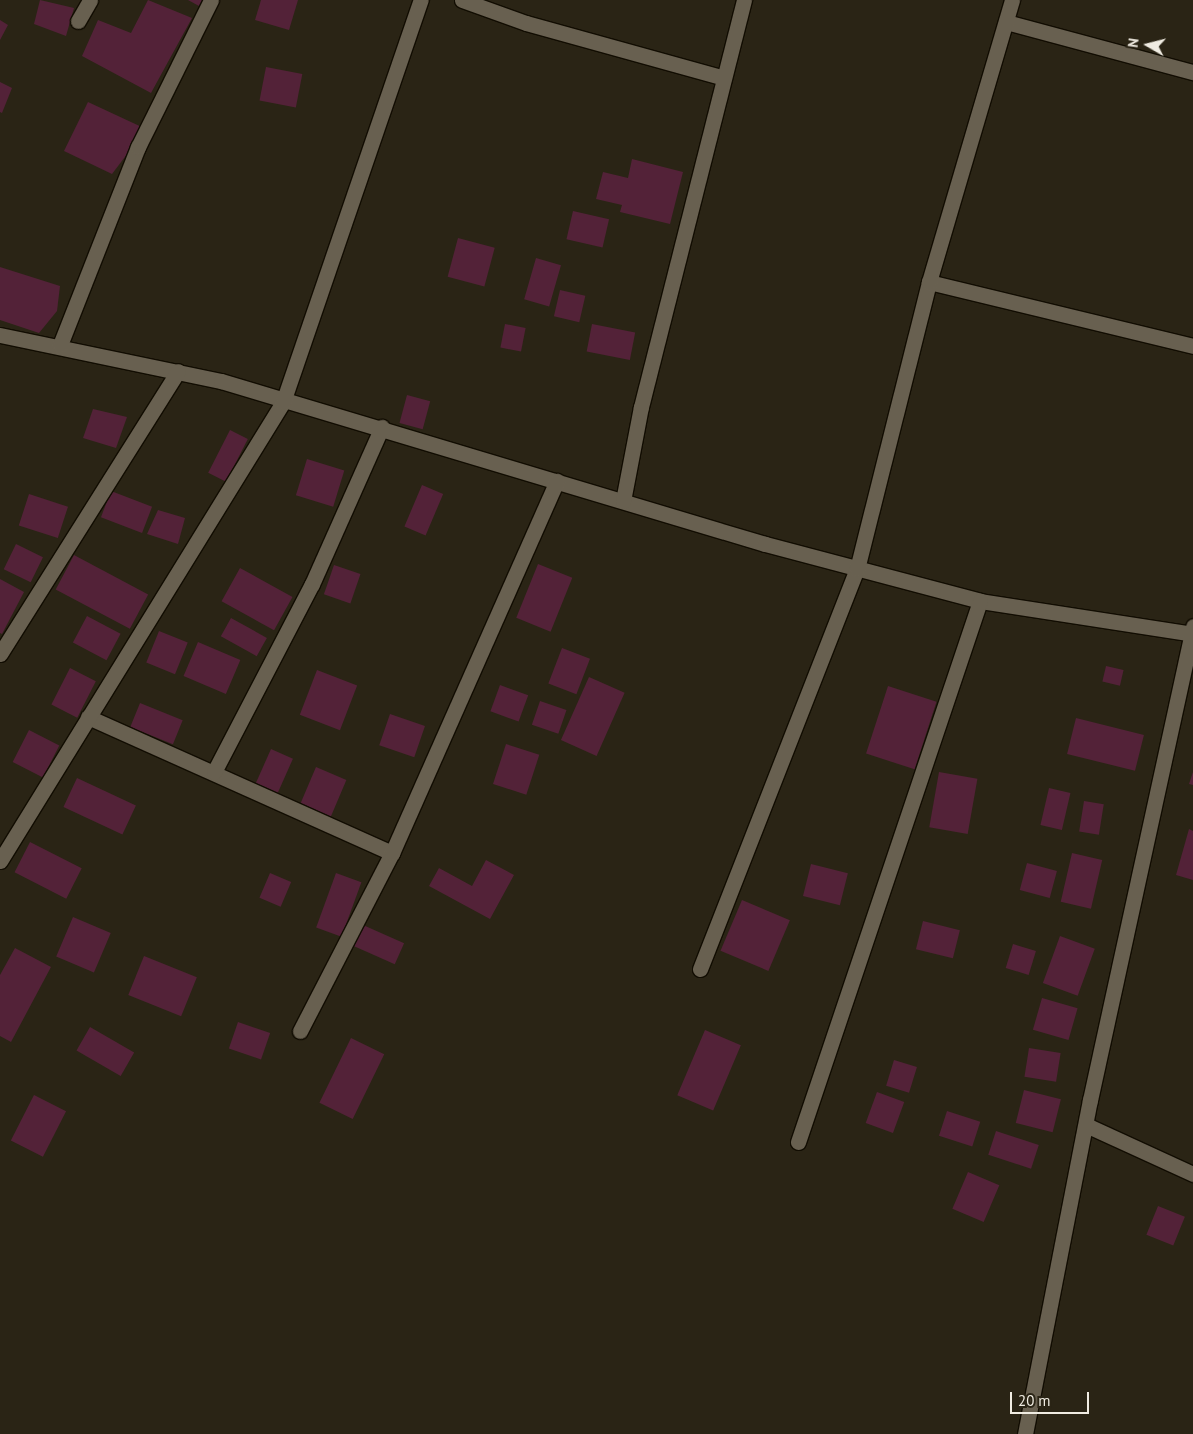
<!DOCTYPE html>
<style>
body{margin:0}
#map{position:relative;width:1193px;height:1434px;overflow:hidden;background:#2a2415;font-family:"PT Sans",sans-serif}
div>[style]{position:absolute}
.building>*{inset:0;background:#532238;transform-origin:0 0}
.roads{filter:drop-shadow(1px 0 #120d02) drop-shadow(-1px 0 #120d02) drop-shadow(0 1px #120d02) drop-shadow(0 -1px #120d02)}
.minor>*{height:15px;margin:-7.5px;padding:0 7.5px;transform-origin:7.5px;border-radius:7.5px;background:#686050}
span{translate:-50% -50%;white-space:nowrap;text-align:center;line-height:1.15;-webkit-text-stroke:4px #2a2415;paint-order:stroke}
.north{position:absolute;left:1123px;top:20px;width:50px;height:50px;-webkit-text-stroke:4px #2a2415;paint-order:stroke;rotate:278deg;font-size:14px;font-weight:700;line-height:20px;text-align:center;color:#f0ece2}
.north::after{content:'';display:block;margin:auto;width:18px;height:22px;background:#f0ece2;clip-path:polygon(50% 0,100% 100%,50% 72%,0 100%)}
.scale{position:absolute;left:1010px;top:1392px;width:79px;height:22px;box-sizing:border-box;border:2px solid #f0ece2;border-top:0;padding-left:6px;font-size:15px;line-height:18px;white-space:nowrap;color:#f0ece2;-webkit-text-stroke:4px #2a2415;paint-order:stroke}
</style>
<div id="map">
<div class="building">
<i style="clip-path:polygon(40px 0,74px 8px,66px 36px,34px 24px)"></i>
<i style="clip-path:polygon(148px 0,192px 18px,151px 93px,82px 56px,98px 20px,131px 33px)"></i>
<i style="clip-path:polygon(188px 0,202px 0,199px 6px)"></i>
<i style="clip-path:polygon(261px 0,298px 0,289px 30px,255px 20px)"></i>
<i style="clip-path:polygon(0 20px,8px 25px,0 40px)"></i>
<i style="left:266px;top:67px;width:37px;height:34px;rotate:11deg"></i>
<i style="clip-path:polygon(0 82px,12px 88px,2px 113px,0 112px)"></i>
<i style="clip-path:polygon(88px 102px,146px 129px,112px 174px,64px 151px)"></i>
<i style="clip-path:polygon(632px 159px,683px 172px,670px 224px,620px 212px,622px 205px,596px 199px,603px 172px,628px 178px)"></i>
<i style="left:573px;top:211px;width:37px;height:29px;rotate:13deg"></i>
<i style="left:458px;top:238px;width:38px;height:40px;rotate:15deg"></i>
<i style="left:536px;top:258px;width:26px;height:43px;rotate:16deg"></i>
<i style="clip-path:polygon(0 267px,60px 286px,57px 311px,39px 333px,0 320px)"></i>
<i style="left:560px;top:290px;width:26px;height:27px;rotate:13deg"></i>
<i style="left:505px;top:324px;width:21px;height:24px;rotate:11deg"></i>
<i style="left:592px;top:324px;width:44px;height:28px;rotate:11deg"></i>
<i style="left:407px;top:395px;width:24px;height:29px;rotate:15deg"></i>
<i style="clip-path:polygon(93px 409px,127px 417px,116px 448px,83px 438px)"></i>
<i style="left:230px;top:430px;width:20px;height:48px;rotate:27deg"></i>
<i style="left:307px;top:459px;width:39px;height:38px;rotate:17deg"></i>
<i style="left:422px;top:485px;width:23px;height:45px;rotate:23deg"></i>
<i style="left:111px;top:491px;width:44px;height:28px;rotate:21deg"></i>
<i style="left:29px;top:494px;width:41px;height:33px;rotate:18deg"></i>
<i style="clip-path:polygon(158px 510px,185px 518px,178px 544px,147px 534px)"></i>
<i style="left:16px;top:544px;width:30px;height:28px;rotate:26deg"></i>
<i style="left:74px;top:555px;width:84px;height:39px;rotate:28deg"></i>
<i style="left:538px;top:564px;width:37px;height:58px;rotate:22deg"></i>
<i style="left:334px;top:565px;width:28px;height:31px;rotate:19deg"></i>
<i style="left:240px;top:568px;width:60px;height:38px;rotate:29deg"></i>
<i style="clip-path:polygon(0 579px,24px 592px,2px 634px,0 633px)"></i>
<i style="left:87px;top:616px;width:38px;height:30px;rotate:28deg"></i>
<i style="left:231px;top:618px;width:41px;height:21px;rotate:29deg"></i>
<i style="left:159px;top:631px;width:31px;height:34px;rotate:22deg"></i>
<i style="left:198px;top:642px;width:46px;height:37px;rotate:23deg"></i>
<i style="left:562px;top:648px;width:30px;height:38px;rotate:21deg"></i>
<i style="left:1106px;top:666px;width:18px;height:16px;rotate:13deg"></i>
<i style="left:70px;top:668px;width:29px;height:41px;rotate:27deg"></i>
<i style="left:317px;top:670px;width:43px;height:48px;rotate:21deg"></i>
<i style="left:589px;top:677px;width:39px;height:69px;rotate:24deg"></i>
<i style="left:500px;top:685px;width:30px;height:28px;rotate:20deg"></i>
<i style="left:888px;top:686px;width:51px;height:71px;rotate:18deg"></i>
<i style="left:540px;top:701px;width:28px;height:25px;rotate:19deg"></i>
<i style="left:140px;top:703px;width:46px;height:26px;rotate:22deg"></i>
<i style="left:390px;top:714px;width:37px;height:33px;rotate:19deg"></i>
<i style="left:1076px;top:718px;width:70px;height:37px;rotate:14deg"></i>
<i style="left:29px;top:730px;width:34px;height:36px;rotate:27deg"></i>
<i style="left:506px;top:744px;width:35px;height:42px;rotate:18deg"></i>
<i style="left:271px;top:749px;width:24px;height:44px;rotate:24deg"></i>
<i style="left:316px;top:767px;width:33px;height:47px;rotate:23deg"></i>
<i style="left:939px;top:772px;width:39px;height:56px;rotate:10deg"></i>
<i style="clip-path:polygon(1193px 772px,1193px 785px,1189px 784px)"></i>
<i style="left:77px;top:778px;width:65px;height:32px;rotate:25deg"></i>
<i style="left:1049px;top:788px;width:22px;height:38px;rotate:13deg"></i>
<i style="left:1084px;top:801px;width:20px;height:31px;rotate:9deg"></i>
<i style="clip-path:polygon(1189px 829px,1193px 831px,1193px 880px,1176px 875px)"></i>
<i style="left:30px;top:842px;width:58px;height:34px;rotate:27deg"></i>
<i style="left:1072px;top:853px;width:31px;height:50px;rotate:13deg"></i>
<i style="clip-path:polygon(486px 860px,514px 875px,490px 919px,429px 886px,439px 868px,472px 886px)"></i>
<i style="left:1027px;top:863px;width:31px;height:28px;rotate:15deg"></i>
<i style="left:811px;top:864px;width:38px;height:33px;rotate:14deg"></i>
<i style="left:270px;top:873px;width:23px;height:27px;rotate:23deg"></i>
<i style="left:336px;top:873px;width:27px;height:58px;rotate:20deg"></i>
<i style="left:742px;top:900px;width:52px;height:55px;rotate:23deg"></i>
<i style="left:73px;top:917px;width:41px;height:43px;rotate:23deg"></i>
<i style="left:923px;top:921px;width:38px;height:29px;rotate:14deg"></i>
<i style="left:363px;top:925px;width:45px;height:23px;rotate:24deg"></i>
<i style="left:1060px;top:936px;width:37px;height:50px;rotate:20deg"></i>
<i style="left:1013px;top:944px;width:24px;height:25px;rotate:17deg"></i>
<i style="clip-path:polygon(15px 948px,51px 967px,11px 1042px,0 1036px,0 975px)"></i>
<i style="left:144px;top:956px;width:57px;height:42px;rotate:22deg"></i>
<i style="left:1042px;top:998px;width:37px;height:33px;rotate:16deg"></i>
<i style="left:238px;top:1022px;width:34px;height:28px;rotate:19deg"></i>
<i style="left:90px;top:1027px;width:51px;height:27px;rotate:30deg"></i>
<i style="left:705px;top:1030px;width:39px;height:71px;rotate:23deg"></i>
<i style="left:351px;top:1038px;width:37px;height:72px;rotate:26deg"></i>
<i style="left:1029px;top:1048px;width:32px;height:29px;rotate:9deg"></i>
<i style="left:894px;top:1060px;width:24px;height:27px;rotate:17deg"></i>
<i style="left:1024px;top:1090px;width:38px;height:34px;rotate:14deg"></i>
<i style="left:877px;top:1092px;width:29px;height:33px;rotate:20deg"></i>
<i style="left:34px;top:1095px;width:36px;height:51px;rotate:27deg"></i>
<i style="left:947px;top:1111px;width:35px;height:26px;rotate:18deg"></i>
<i style="left:996px;top:1131px;width:45px;height:25px;rotate:18deg"></i>
<i style="left:968px;top:1172px;width:34px;height:40px;rotate:23deg"></i>
<i style="left:1158px;top:1206px;width:29px;height:31px;rotate:22deg"></i>
</div>
<div class="roads">
<div class="minor">
<i style="left:462px;top:0;width:68px;rotate:19.8deg"></i>
<i style="left:526px;top:23px;width:205px;rotate:15.5deg"></i>
<i style="left:78px;top:21px;width:24px;rotate:-60deg"></i>
<i style="left:1006px;top:22px;width:194px;rotate:15deg"></i>
<i style="left:929px;top:282px;width:272px;rotate:13.6deg"></i>
<i style="left:0;top:335px;width:226px;rotate:11.8deg"></i>
<i style="left:221px;top:381px;width:568px;rotate:16.68deg"></i>
<i style="left:765px;top:544px;width:222px;rotate:14.8deg"></i>
<i style="left:980px;top:601px;width:216px;rotate:8.8deg"></i>
<i style="left:60px;top:345px;width:213px;rotate:-68.5deg"></i>
<i style="left:138px;top:147px;width:164px;rotate:-63.6deg"></i>
<i style="left:623px;top:501px;width:96px;rotate:-79.2deg"></i>
<i style="left:641px;top:407px;width:420px;rotate:-75.8deg"></i>
<i style="left:0;top:654px;width:334px;rotate:-57.8deg"></i>
<i style="left:88px;top:717px;width:333px;rotate:24.1deg"></i>
<i style="left:214px;top:772px;width:212px;rotate:-62.5deg"></i>
<i style="left:312px;top:584px;width:172px;rotate:-66deg"></i>
<i style="left:0;top:861px;width:539px;rotate:-58.34deg"></i>
<i style="left:283px;top:402px;width:425px;rotate:-71.1deg"></i>
<i style="left:700px;top:969px;width:430px;rotate:-68.6deg"></i>
<i style="left:857px;top:569px;width:296px;rotate:-75.9deg"></i>
<i style="left:929px;top:282px;width:294px;rotate:-73.6deg"></i>
<i style="left:300px;top:1031px;width:200px;rotate:-62.7deg"></i>
<i style="left:392px;top:853px;width:407px;rotate:-66.1deg"></i>
<i style="left:1086px;top:1125px;width:118px;rotate:24.6deg"></i>
<i style="left:798px;top:1142px;width:571px;rotate:-71.41deg"></i>
<i style="left:1025px;top:1434px;width:340px;rotate:-79deg"></i>
<i style="left:1090px;top:1100px;width:485px;rotate:-77.7deg"></i>
</div>
</div>
<div class="north">N</div>
<div class="scale">20 m</div>
</div>
